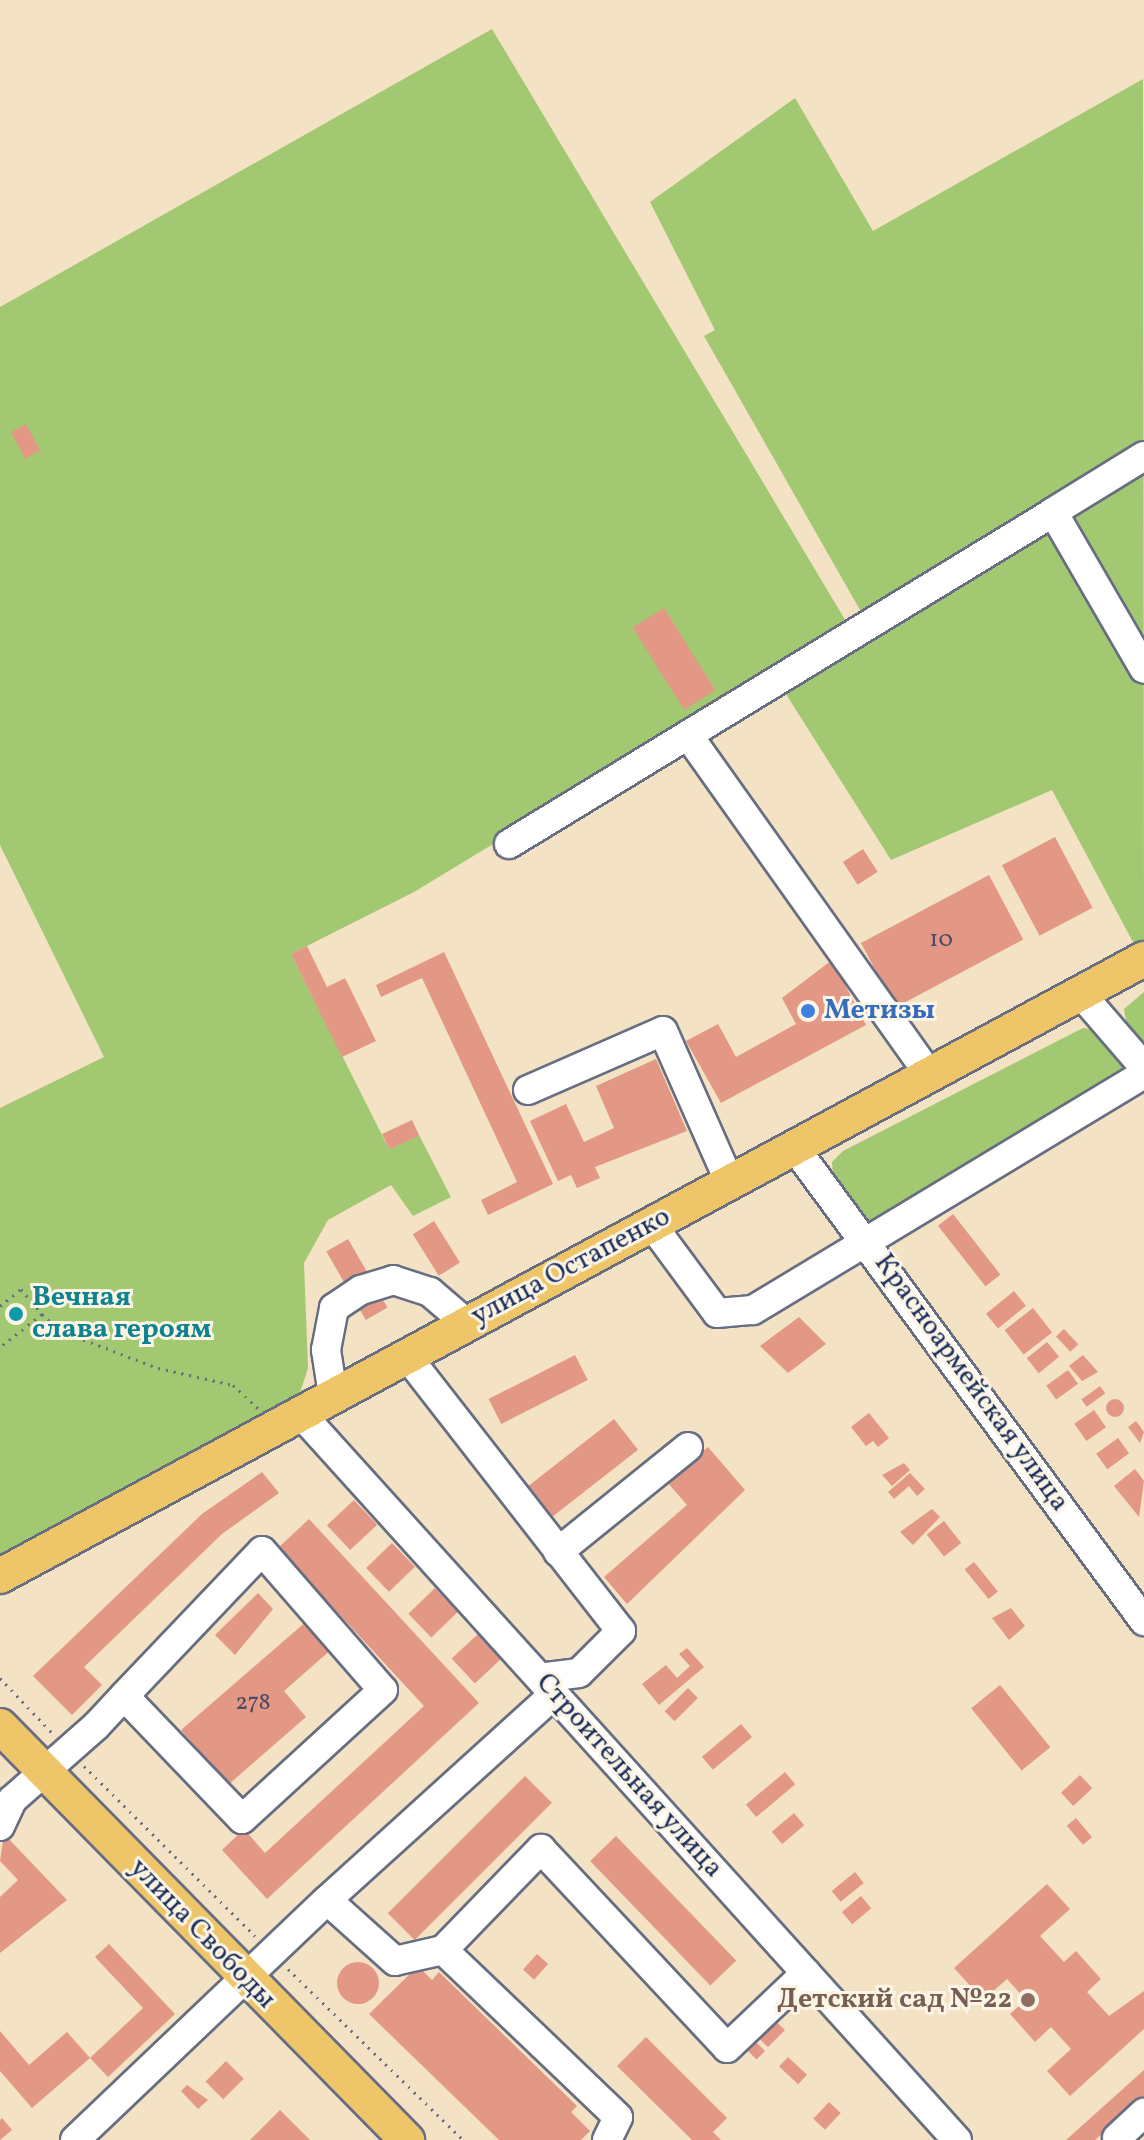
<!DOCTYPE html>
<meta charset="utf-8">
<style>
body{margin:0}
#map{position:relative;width:1144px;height:2140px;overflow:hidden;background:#f4e2c5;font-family:Vollkorn,serif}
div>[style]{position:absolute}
.green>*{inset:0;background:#a2c872}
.building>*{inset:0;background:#e39785;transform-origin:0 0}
.round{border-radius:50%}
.path>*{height:3px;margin-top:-1.5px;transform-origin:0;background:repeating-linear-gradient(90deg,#676e82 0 2px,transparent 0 8px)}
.roads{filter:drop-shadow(2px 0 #676e82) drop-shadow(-2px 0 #676e82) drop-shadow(0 2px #676e82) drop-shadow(0 -2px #676e82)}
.minor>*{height:28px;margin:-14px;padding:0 14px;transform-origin:14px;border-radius:14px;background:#fff}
.major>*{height:34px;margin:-17px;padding:0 17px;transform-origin:17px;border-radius:17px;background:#eec569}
.dots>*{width:22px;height:22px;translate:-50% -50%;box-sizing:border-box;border:4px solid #fcf5e5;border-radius:50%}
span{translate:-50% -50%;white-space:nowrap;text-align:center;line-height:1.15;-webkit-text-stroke:6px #fcf5e5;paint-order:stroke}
.number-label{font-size:24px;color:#4d4968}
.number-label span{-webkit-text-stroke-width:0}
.shop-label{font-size:28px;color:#366cbe;font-weight:700}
.left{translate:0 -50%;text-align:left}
.street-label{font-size:28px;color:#1b2f5e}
.culture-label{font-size:28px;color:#0d838f;font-weight:700}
.education-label{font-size:28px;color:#785e54;font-weight:700}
.right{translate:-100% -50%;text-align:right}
</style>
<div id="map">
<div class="green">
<i style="clip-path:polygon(492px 29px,850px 628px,414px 892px,291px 954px,389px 1149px,419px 1135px,451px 1197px,413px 1216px,391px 1185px,328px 1220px,304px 1263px,308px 1368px,300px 1393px,0 1556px,0 1108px,104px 1057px,0 845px,0 307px)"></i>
<i style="clip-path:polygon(1143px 79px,1144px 939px,1134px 944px,1052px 790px,891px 860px,777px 680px,868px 624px,704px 336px,715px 330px,650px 202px,795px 98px,873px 231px)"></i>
<i style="clip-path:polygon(1144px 992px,1144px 1046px,1127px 1026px,1124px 1009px)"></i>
<i style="clip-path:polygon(1083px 1028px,1099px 1030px,1144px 1068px,874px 1231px,833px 1179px,832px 1162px,843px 1151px)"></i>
</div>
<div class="building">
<i style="left:26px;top:424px;width:30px;height:17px;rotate:62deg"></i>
<i style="left:664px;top:608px;width:97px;height:37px;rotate:58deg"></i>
<i style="left:1055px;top:837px;width:80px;height:60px;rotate:62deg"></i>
<i style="left:863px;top:849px;width:27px;height:24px;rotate:57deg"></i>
<i style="left:989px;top:875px;width:73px;height:145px;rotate:62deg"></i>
<i style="clip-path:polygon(307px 946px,327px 987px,345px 978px,376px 1041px,342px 1057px,291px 954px)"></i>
<i style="clip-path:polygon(444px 952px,553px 1184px,488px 1215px,481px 1200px,517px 1182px,422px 978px,381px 997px,376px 985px)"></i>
<i style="clip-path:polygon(832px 960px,866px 1025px,721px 1103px,686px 1041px,718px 1024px,736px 1057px,796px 1024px,782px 998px)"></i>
<i style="clip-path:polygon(656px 1059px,687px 1131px,595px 1167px,600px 1178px,577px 1188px,571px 1175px,558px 1181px,530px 1121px,566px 1104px,584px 1142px,614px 1128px,596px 1086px)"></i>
<i style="left:412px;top:1120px;width:17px;height:33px;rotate:65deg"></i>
<i style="left:953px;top:1214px;width:77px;height:19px;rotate:52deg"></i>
<i style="left:434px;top:1221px;width:49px;height:25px;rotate:58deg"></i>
<i style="left:348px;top:1239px;width:79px;height:25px;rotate:60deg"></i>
<i style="left:1014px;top:1291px;width:19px;height:36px;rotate:51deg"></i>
<i style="left:1033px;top:1308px;width:31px;height:36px;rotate:52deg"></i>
<i style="clip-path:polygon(799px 1317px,826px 1344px,788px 1373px,760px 1346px)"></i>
<i style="left:1064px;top:1329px;width:21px;height:11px;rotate:47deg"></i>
<i style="left:1047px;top:1342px;width:19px;height:26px;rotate:51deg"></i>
<i style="left:575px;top:1355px;width:28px;height:97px;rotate:63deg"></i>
<i style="clip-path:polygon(1083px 1355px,1098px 1372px,1082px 1381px,1069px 1366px)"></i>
<i style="left:1068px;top:1370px;width:17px;height:27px;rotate:54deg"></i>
<i style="left:1100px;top:1386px;width:9px;height:23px;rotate:54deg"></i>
<i class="round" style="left:1106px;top:1399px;width:18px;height:18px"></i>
<i style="left:1094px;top:1410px;width:21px;height:24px;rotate:55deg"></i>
<i style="clip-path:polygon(869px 1413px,889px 1438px,878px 1447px,873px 1441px,866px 1446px,851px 1427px)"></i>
<i style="left:614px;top:1419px;width:39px;height:114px;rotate:52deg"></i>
<i style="clip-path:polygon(1136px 1421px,1144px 1432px,1140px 1443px,1128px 1427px)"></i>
<i style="left:1118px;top:1438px;width:19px;height:27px;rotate:54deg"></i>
<i style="clip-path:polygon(708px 1447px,745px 1490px,627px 1604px,604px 1577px,687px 1505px,667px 1482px)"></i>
<i style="clip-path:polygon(904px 1463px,910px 1470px,892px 1486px,882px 1475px)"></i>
<i style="clip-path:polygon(1135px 1469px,1144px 1481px,1139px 1517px,1114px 1486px)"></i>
<i style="clip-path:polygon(262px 1472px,279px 1493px,222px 1534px,84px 1667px,102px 1685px,72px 1715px,33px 1676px,202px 1514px)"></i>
<i style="clip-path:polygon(910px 1473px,925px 1489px,917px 1496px,909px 1486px,894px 1499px,888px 1492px)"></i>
<i style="left:354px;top:1500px;width:34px;height:37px;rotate:47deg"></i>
<i style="clip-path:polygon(932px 1509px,940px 1517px,913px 1545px,900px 1532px)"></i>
<i style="clip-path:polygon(309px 1519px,479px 1703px,267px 1899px,222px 1850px,244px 1829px,265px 1853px,424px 1706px,278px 1548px)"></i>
<i style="left:944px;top:1521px;width:28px;height:22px;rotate:52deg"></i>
<i style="left:392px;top:1543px;width:33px;height:36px;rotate:46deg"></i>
<i style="left:974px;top:1562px;width:38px;height:12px;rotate:51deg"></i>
<i style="left:435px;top:1588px;width:33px;height:37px;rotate:46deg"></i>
<i style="clip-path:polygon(258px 1593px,273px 1609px,235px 1655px,215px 1635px)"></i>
<i style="clip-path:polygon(1011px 1608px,1025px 1626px,1009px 1640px,992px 1618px)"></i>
<i style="clip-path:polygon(308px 1620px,333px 1648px,284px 1691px,306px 1717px,228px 1785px,181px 1730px)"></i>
<i style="left:478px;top:1634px;width:34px;height:36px;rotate:47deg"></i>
<i style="clip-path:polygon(687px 1648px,704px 1667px,659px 1705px,642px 1684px,666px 1665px,677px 1678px,690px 1666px,679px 1654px)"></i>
<i style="left:1000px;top:1685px;width:80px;height:37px;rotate:51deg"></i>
<i style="left:688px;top:1688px;width:14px;height:33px;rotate:45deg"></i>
<i style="left:741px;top:1724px;width:17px;height:51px;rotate:50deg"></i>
<i style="left:785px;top:1772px;width:16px;height:51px;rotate:50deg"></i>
<i style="left:1080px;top:1775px;width:18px;height:26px;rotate:47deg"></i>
<i style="left:525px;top:1776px;width:38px;height:194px;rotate:45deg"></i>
<i style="left:794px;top:1813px;width:16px;height:29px;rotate:50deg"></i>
<i style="left:1076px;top:1818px;width:25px;height:12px;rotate:50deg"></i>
<i style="clip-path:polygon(4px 1834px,67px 1900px,0 1953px,0 1897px,18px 1880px,0 1861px)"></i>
<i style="left:616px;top:1836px;width:173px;height:36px;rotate:46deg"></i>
<i style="left:855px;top:1872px;width:14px;height:30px;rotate:51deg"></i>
<i style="clip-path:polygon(1047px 1884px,1070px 1909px,1040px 1936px,1064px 1962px,1076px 1951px,1101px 1979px,1087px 1992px,1109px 2016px,1144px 1991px,1144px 2029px,1070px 2096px,1047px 2071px,1071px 2049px,1051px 2027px,1035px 2042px,1010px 2014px,1026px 2000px,1007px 1979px,983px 2000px,954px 1968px)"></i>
<i style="left:861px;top:1896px;width:16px;height:25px;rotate:50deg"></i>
<i style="clip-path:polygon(109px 1944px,175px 2014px,108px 2077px,90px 2058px,143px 2008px,95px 1957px)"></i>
<i style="left:537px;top:1954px;width:15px;height:21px;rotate:42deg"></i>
<i class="round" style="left:337px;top:1962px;width:42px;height:42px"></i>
<i style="clip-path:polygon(418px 1966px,432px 1980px,439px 1972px,577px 2106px,571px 2112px,590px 2131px,581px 2140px,499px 2140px,369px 2014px)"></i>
<i style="clip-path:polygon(772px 2018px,785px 2030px,768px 2047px,753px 2033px)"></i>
<i style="clip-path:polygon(0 2031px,29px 2065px,67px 2032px,90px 2058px,32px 2108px,0 2071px)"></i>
<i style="clip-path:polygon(646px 2037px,727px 2118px,713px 2132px,721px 2140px,692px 2140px,617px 2066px)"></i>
<i style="left:753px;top:2039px;width:17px;height:12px;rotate:45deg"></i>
<i style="left:788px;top:2057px;width:26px;height:13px;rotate:43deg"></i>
<i style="left:226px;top:2061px;width:25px;height:29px;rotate:45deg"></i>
<i style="clip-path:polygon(1144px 2070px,1144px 2096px,1095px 2140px,1066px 2140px)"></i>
<i style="clip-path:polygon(187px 2085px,208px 2100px,198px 2109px,181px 2091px)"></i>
<i style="left:829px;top:2102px;width:16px;height:23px;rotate:43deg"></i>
<i style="clip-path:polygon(280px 2110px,310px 2140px,250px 2140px)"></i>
<i style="clip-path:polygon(2px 2118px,12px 2130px,0 2140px,0 2120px)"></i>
</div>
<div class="path">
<i style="left:0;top:1306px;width:27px;rotate:-39deg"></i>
<i style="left:21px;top:1289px;width:33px;rotate:50deg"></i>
<i style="left:42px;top:1314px;width:53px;rotate:141.8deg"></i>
<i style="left:42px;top:1314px;width:25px;rotate:42deg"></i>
<i style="left:61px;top:1331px;width:104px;rotate:20.9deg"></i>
<i style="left:158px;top:1368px;width:77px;rotate:12.8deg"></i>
<i style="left:233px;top:1385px;width:34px;rotate:43deg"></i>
<i style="left:0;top:1678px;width:79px;rotate:46.5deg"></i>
<i style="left:84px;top:1766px;width:241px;rotate:44.8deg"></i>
<i style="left:288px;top:1969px;width:245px;rotate:44.3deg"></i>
</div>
<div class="roads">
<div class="minor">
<i style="left:1144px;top:456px;width:107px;rotate:148.4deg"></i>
<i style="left:1053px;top:512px;width:181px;rotate:59.9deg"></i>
<i style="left:688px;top:735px;width:417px;rotate:54.6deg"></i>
<i style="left:509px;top:844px;width:642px;rotate:-31.36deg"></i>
<i style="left:1081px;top:994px;width:96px;rotate:49.2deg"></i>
<i style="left:528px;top:1090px;width:147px;rotate:-23.6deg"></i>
<i style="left:663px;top:1031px;width:166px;rotate:66.2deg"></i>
<i style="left:795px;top:1148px;width:588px;rotate:53.58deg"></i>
<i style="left:652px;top:1225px;width:109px;rotate:53.5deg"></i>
<i style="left:717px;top:1313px;width:36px;rotate:-5deg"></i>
<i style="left:753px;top:1310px;width:457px;rotate:-31.1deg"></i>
<i style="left:406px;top:1355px;width:350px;rotate:52.1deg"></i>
<i style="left:621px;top:1631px;width:59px;rotate:135deg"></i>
<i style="left:579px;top:1673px;width:39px;rotate:173deg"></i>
<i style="left:333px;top:1395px;width:46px;rotate:-98.8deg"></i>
<i style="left:326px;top:1350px;width:43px;rotate:-79.2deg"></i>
<i style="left:334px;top:1308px;width:32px;rotate:-34deg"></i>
<i style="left:361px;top:1290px;width:34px;rotate:-17deg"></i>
<i style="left:393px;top:1280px;width:39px;rotate:18deg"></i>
<i style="left:430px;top:1292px;width:46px;rotate:40.6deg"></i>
<i style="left:300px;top:1413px;width:980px;rotate:47.9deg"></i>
<i style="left:558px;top:1552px;width:167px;rotate:-38.9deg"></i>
<i style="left:0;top:1826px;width:29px;rotate:-65deg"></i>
<i style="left:12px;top:1800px;width:112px;rotate:-41.4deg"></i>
<i style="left:96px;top:1726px;width:41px;rotate:-47deg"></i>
<i style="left:124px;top:1696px;width:200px;rotate:-46.4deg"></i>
<i style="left:262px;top:1551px;width:184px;rotate:49deg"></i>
<i style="left:383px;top:1690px;width:191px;rotate:137.5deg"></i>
<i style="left:242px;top:1819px;width:170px;rotate:-133.8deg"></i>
<i style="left:443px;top:1950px;width:49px;rotate:167.1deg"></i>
<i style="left:395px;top:1961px;width:91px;rotate:-138.1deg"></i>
<i style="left:327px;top:1900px;width:307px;rotate:-42.2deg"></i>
<i style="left:1117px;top:2138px;width:37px;rotate:-43deg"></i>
<i style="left:75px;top:2140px;width:348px;rotate:-43.6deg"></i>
<i style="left:607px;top:2140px;width:25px;rotate:-64deg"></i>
<i style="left:618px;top:2117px;width:242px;rotate:-136.3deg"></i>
<i style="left:443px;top:1950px;width:141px;rotate:-45.9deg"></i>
<i style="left:541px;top:1849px;width:272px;rotate:46.9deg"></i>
<i style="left:727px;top:2048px;width:109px;rotate:-43.5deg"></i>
</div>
<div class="major">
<i style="left:0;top:1576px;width:1300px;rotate:-28.34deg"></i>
<i style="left:0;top:1726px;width:581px;rotate:45.49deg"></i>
</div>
</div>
<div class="dots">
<i style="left:808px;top:1011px;background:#3f7fe0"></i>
<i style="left:16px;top:1314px;background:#0f9aa8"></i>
<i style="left:1028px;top:2000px;background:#8d6e63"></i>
</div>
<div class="number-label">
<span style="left:941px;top:941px">10</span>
<span style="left:253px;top:1704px">278</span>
</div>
<div class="shop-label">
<span class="left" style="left:824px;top:1011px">Метизы</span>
</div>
<div class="street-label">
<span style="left:571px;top:1267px;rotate:-28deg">улица Остапенко</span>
<span style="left:971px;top:1383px;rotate:54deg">Красноармейская улица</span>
<span style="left:629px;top:1776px;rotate:48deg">Строительная улица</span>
<span style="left:202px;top:1934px;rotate:46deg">улица Свободы</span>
</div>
<div class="culture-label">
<span class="left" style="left:32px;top:1314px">Вечная<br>слава героям</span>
</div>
<div class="education-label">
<span class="right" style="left:1012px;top:2000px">Детский сад №22</span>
</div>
</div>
